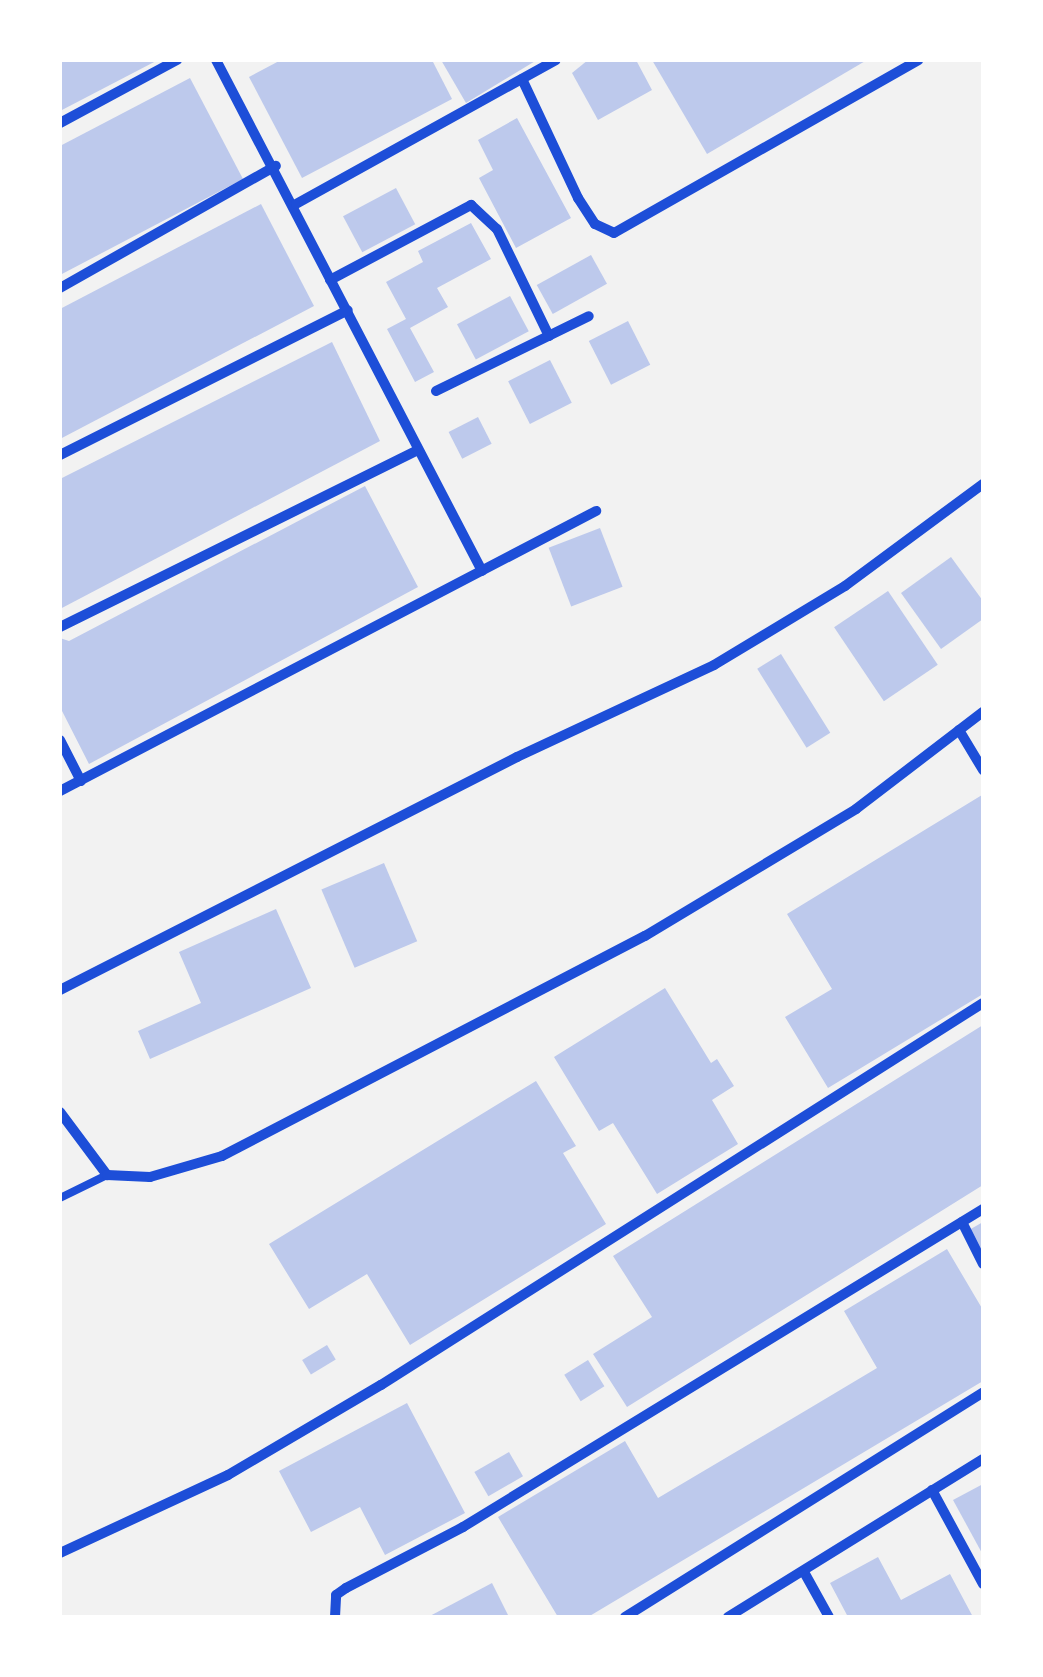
<!DOCTYPE html>
<style>
body{margin:0}
#map{position:relative;width:1043px;height:1677px;overflow:hidden;background:#f2f2f2;font-family:"Exo 2",sans-serif}
div>[style]{position:absolute}
.building>*{inset:0;background:#bdc9ec;transform-origin:0 0}
.service>*{height:8px;margin:-4px;padding:0 4px;transform-origin:4px;border-radius:4px;background:#1d4ed8}
.minor>*{height:10px;margin:-5px;padding:0 5px;transform-origin:5px;border-radius:5px;background:#1d4ed8}
span{translate:-50% -50%;white-space:nowrap;text-align:center;line-height:1.15;-webkit-text-stroke:8px #fff;paint-order:stroke}
.frame{position:absolute;inset:0;border:62px solid #fff;pointer-events:none}
</style>
<div id="map">
<div class="building">
<i style="clip-path:polygon(60px 60px,158px 60px,60px 111px)"></i>
<i style="clip-path:polygon(281px 60px,432px 60px,452px 99px,302px 178px,249px 77px)"></i>
<i style="clip-path:polygon(441px 60px,537px 60px,466px 103px)"></i>
<i style="clip-path:polygon(588px 60px,636px 60px,652px 90px,598px 120px,572px 73px)"></i>
<i style="clip-path:polygon(652px 60px,867px 60px,707px 154px)"></i>
<i style="clip-path:polygon(190px 78px,243px 179px,60px 275px,60px 146px)"></i>
<i style="clip-path:polygon(517px 118px,571px 218px,516px 248px,479px 178px,493px 170px,478px 140px)"></i>
<i style="left:396px;top:188px;width:41px;height:60px;rotate:62deg"></i>
<i style="clip-path:polygon(261px 204px,314px 306px,60px 439px,60px 309px)"></i>
<i style="clip-path:polygon(471px 223px,491px 259px,437px 288px,448px 307px,410px 328px,434px 372px,415px 382px,387px 329px,406px 319px,386px 282px,423px 262px,418px 251px)"></i>
<i style="left:591px;top:255px;width:33px;height:62px;rotate:61deg"></i>
<i style="left:510px;top:296px;width:40px;height:60px;rotate:62deg"></i>
<i style="left:628px;top:321px;width:49px;height:44px;rotate:63deg"></i>
<i style="clip-path:polygon(332px 342px,380px 441px,60px 609px,60px 479px)"></i>
<i style="left:550px;top:360px;width:48px;height:47px;rotate:63deg"></i>
<i style="left:478px;top:417px;width:30px;height:33px;rotate:63deg"></i>
<i style="clip-path:polygon(365px 486px,418px 587px,89px 764px,60px 707px,60px 638px,69px 641px)"></i>
<i style="left:600px;top:528px;width:63px;height:55px;rotate:69deg"></i>
<i style="clip-path:polygon(951px 557px,983px 601px,983px 619px,941px 649px,901px 593px)"></i>
<i style="left:888px;top:591px;width:89px;height:65px;rotate:56deg"></i>
<i style="left:781px;top:654px;width:93px;height:28px;rotate:58deg"></i>
<i style="clip-path:polygon(982px 795px,983px 994px,828px 1088px,785px 1017px,832px 989px,787px 914px)"></i>
<i style="left:384px;top:863px;width:85px;height:68px;rotate:67deg"></i>
<i style="clip-path:polygon(276px 909px,311px 988px,150px 1059px,138px 1031px,201px 1003px,179px 952px)"></i>
<i style="clip-path:polygon(665px 988px,711px 1063px,717px 1059px,734px 1086px,712px 1100px,738px 1144px,657px 1194px,613px 1123px,599px 1131px,554px 1057px)"></i>
<i style="clip-path:polygon(983px 1025px,983px 1185px,627px 1407px,593px 1354px,652px 1317px,613px 1256px)"></i>
<i style="clip-path:polygon(536px 1081px,576px 1146px,563px 1153px,606px 1224px,410px 1345px,367px 1274px,309px 1309px,269px 1244px)"></i>
<i style="clip-path:polygon(983px 1222px,983px 1255px,969px 1230px)"></i>
<i style="clip-path:polygon(947px 1249px,983px 1310px,983px 1381px,588px 1617px,558px 1617px,498px 1517px,625px 1441px,658px 1498px,810px 1408px,877px 1368px,844px 1311px)"></i>
<i style="left:327px;top:1345px;width:17px;height:29px;rotate:59deg"></i>
<i style="left:588px;top:1360px;width:31px;height:28px;rotate:58deg"></i>
<i style="clip-path:polygon(407px 1403px,465px 1513px,385px 1555px,360px 1507px,311px 1532px,279px 1471px)"></i>
<i style="left:509px;top:1452px;width:28px;height:40px;rotate:60deg"></i>
<i style="clip-path:polygon(983px 1484px,983px 1555px,953px 1500px)"></i>
<i style="clip-path:polygon(878px 1557px,901px 1600px,950px 1574px,973px 1617px,848px 1617px,830px 1583px)"></i>
<i style="clip-path:polygon(492px 1583px,509px 1617px,428px 1617px)"></i>
</div>
<div class="service">
<i style="left:60px;top:1198px;width:52px;rotate:-26.1deg"></i>
</div>
<div class="minor">
<i style="left:216px;top:60px;width:576px;rotate:62.5deg"></i>
<i style="left:522px;top:79px;width:132px;rotate:64.8deg"></i>
<i style="left:578px;top:198px;width:31px;rotate:57deg"></i>
<i style="left:595px;top:224px;width:21px;rotate:25deg"></i>
<i style="left:614px;top:233px;width:350px;rotate:-29.6deg"></i>
<i style="left:60px;top:123px;width:133px;rotate:-28.3deg"></i>
<i style="left:296px;top:204px;width:297px;rotate:-29deg"></i>
<i style="left:330px;top:280px;width:160px;rotate:-28deg"></i>
<i style="left:471px;top:205px;width:35px;rotate:43deg"></i>
<i style="left:497px;top:229px;width:119px;rotate:64.1deg"></i>
<i style="left:60px;top:288px;width:248px;rotate:-29.5deg"></i>
<i style="left:436px;top:391px;width:170px;rotate:-26.1deg"></i>
<i style="left:60px;top:455px;width:322px;rotate:-26.7deg"></i>
<i style="left:60px;top:627px;width:397px;rotate:-26.3deg"></i>
<i style="left:959px;top:730px;width:47px;rotate:59deg"></i>
<i style="left:60px;top:740px;width:46px;rotate:62.9deg"></i>
<i style="left:60px;top:791px;width:605px;rotate:-27.58deg"></i>
<i style="left:60px;top:990px;width:513px;rotate:-27.01deg"></i>
<i style="left:517px;top:757px;width:217px;rotate:-25deg"></i>
<i style="left:714px;top:665px;width:153px;rotate:-31.1deg"></i>
<i style="left:845px;top:586px;width:172px;rotate:-36.5deg"></i>
<i style="left:60px;top:1112px;width:79px;rotate:53.3deg"></i>
<i style="left:107px;top:1175px;width:43px;rotate:2.7deg"></i>
<i style="left:150px;top:1177px;width:75px;rotate:-16.3deg"></i>
<i style="left:222px;top:1156px;width:477px;rotate:-27.5deg"></i>
<i style="left:645px;top:936px;width:246px;rotate:-31deg"></i>
<i style="left:856px;top:809px;width:160px;rotate:-37.4deg"></i>
<i style="left:962px;top:1222px;width:47px;rotate:63.4deg"></i>
<i style="left:932px;top:1490px;width:107px;rotate:61.5deg"></i>
<i style="left:60px;top:1553px;width:185px;rotate:-24.9deg"></i>
<i style="left:228px;top:1475px;width:178px;rotate:-30.5deg"></i>
<i style="left:381px;top:1385px;width:713px;rotate:-32.4deg"></i>
<i style="left:804px;top:1572px;width:51px;rotate:60.9deg"></i>
<i style="left:335px;top:1617px;width:22px;rotate:-87deg"></i>
<i style="left:336px;top:1595px;width:12px;rotate:-35deg"></i>
<i style="left:346px;top:1588px;width:132px;rotate:-27.5deg"></i>
<i style="left:463px;top:1527px;width:610px;rotate:-31.45deg"></i>
<i style="left:625px;top:1617px;width:423px;rotate:-32.1deg"></i>
<i style="left:728px;top:1617px;width:300px;rotate:-31.8deg"></i>
</div>
<div class="frame"></div>
</div>
